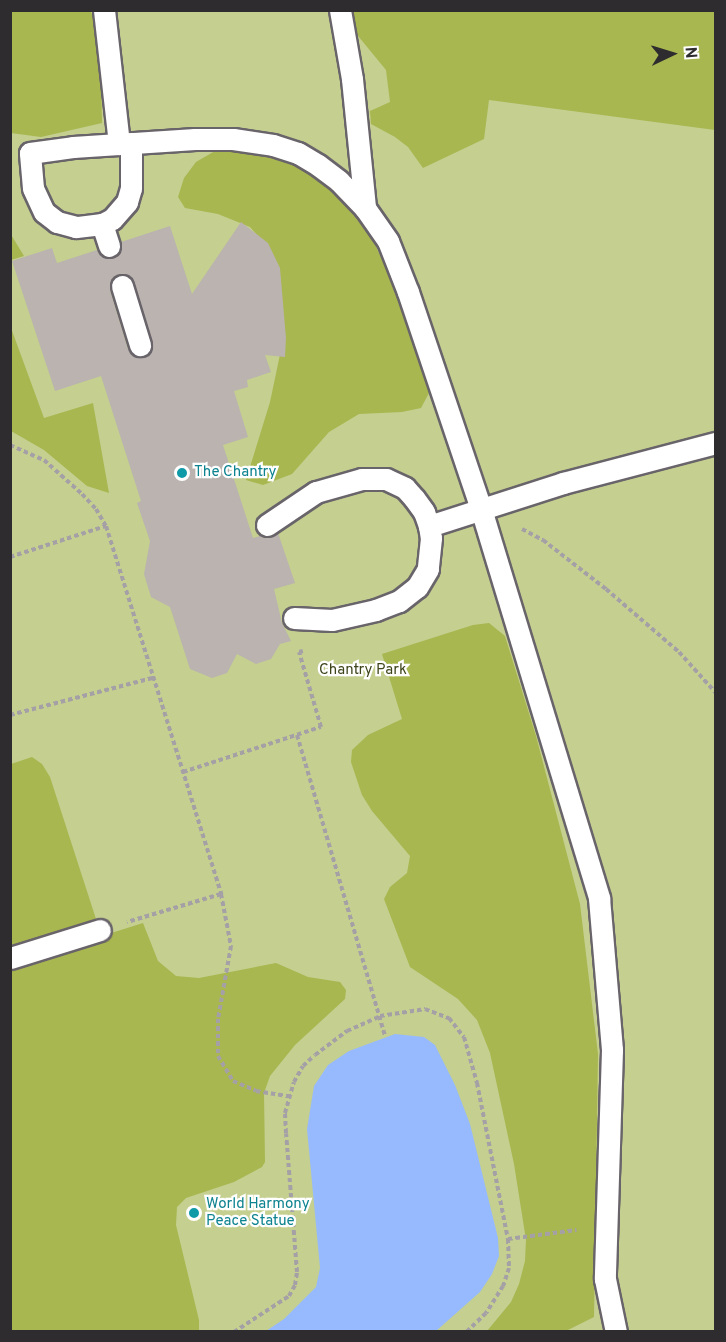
<!DOCTYPE html>
<style>
body{margin:0}
#map{position:relative;width:726px;height:1342px;overflow:hidden;background:#eae4ea;font-family:Overpass,sans-serif}
div>[style]{position:absolute}
.green>*{inset:0;background:#c4cf90;transform-origin:0 0}
.forest>*{inset:0;background:#a8b74f}
.water>*{inset:0;background:#97bafe}
.building>*{inset:0;background:#bab3af}
.path>*{height:4px;margin-top:-2px;transform-origin:0;background:repeating-linear-gradient(90deg,#a5a0a5 0 4.5px,transparent 0 7.5px)}
.roads{filter:drop-shadow(2px 0 #69646a) drop-shadow(-2px 0 #69646a) drop-shadow(0 2px #69646a) drop-shadow(0 -2px #69646a)}
.service>*{height:21px;margin:-10.5px;padding:0 10.5px;transform-origin:10.5px;border-radius:10.5px;background:#fff}
.dots>*{width:16px;height:16px;translate:-50% -50%;box-sizing:border-box;border:3px solid #fff;border-radius:50%}
span{translate:-50% -50%;white-space:nowrap;text-align:center;line-height:1.15;-webkit-text-stroke:4.5px #fff;paint-order:stroke}
.culture-label{font-size:15px;color:#0d838f}
.left{translate:0 -50%;text-align:left}
.park-label{font-size:15px;color:#3e441a}
.frame{position:absolute;inset:0;border:12px solid #2e2c2e;pointer-events:none}
.north{position:absolute;left:642px;top:24px;width:60px;height:60px;-webkit-text-stroke:4px #fff;paint-order:stroke;rotate:86deg;font-size:16px;font-weight:700;line-height:24px;text-align:center;color:#2e2c2e}
.north::after{content:'';display:block;margin:auto;width:21px;height:27px;background:#2e2c2e;clip-path:polygon(50% 0,100% 100%,50% 72%,0 100%)}
</style>
<div id="map">
<div class="green">
<i style="left:10px;top:11px;width:705px;height:1320px"></i>
</div>
<div class="forest">
<i style="clip-path:polygon(11px 11px,90px 11px,93px 15px,101px 73px,102px 123px,41px 137px,11px 133px)"></i>
<i style="clip-path:polygon(352px 11px,715px 11px,715px 130px,489px 100px,484px 139px,423px 168px,408px 147px,395px 137px,371px 124px,370px 111px,390px 102px,386px 70px,354px 31px)"></i>
<i style="clip-path:polygon(237px 147px,296px 162px,318px 175px,348px 207px,373px 240px,406px 312px,429px 393px,421px 408px,402px 412px,359px 414px,329px 432px,292px 474px,263px 485px,246px 480px,270px 402px,282px 345px,265px 244px,250px 227px,218px 214px,185px 208px,178px 197px,184px 178px,196px 162px,215px 151px)"></i>
<i style="clip-path:polygon(10px 233px,24px 256px,11px 260px,10px 260px)"></i>
<i style="clip-path:polygon(11px 328px,44px 418px,93px 403px,109px 493px,87px 486px,44px 450px,11px 431px)"></i>
<i style="clip-path:polygon(489px 623px,505px 636px,536px 736px,580px 904px,598px 1054px,594px 1317px,566px 1331px,487px 1331px,511px 1302px,519px 1284px,525px 1261px,526px 1240px,514px 1164px,490px 1053px,477px 1020px,458px 999px,410px 967px,384px 899px,390px 887px,407px 873px,410px 856px,372px 811px,362px 795px,351px 762px,352px 750px,368px 735px,402px 719px,382px 654px,473px 625px)"></i>
<i style="clip-path:polygon(32px 757px,42px 764px,50px 777px,96px 919px,11px 946px,11px 764px)"></i>
<i style="clip-path:polygon(143px 923px,158px 961px,176px 976px,199px 978px,276px 963px,308px 977px,340px 982px,346px 990px,345px 999px,295px 1045px,270px 1076px,264px 1093px,265px 1162px,262px 1167px,234px 1182px,186px 1198px,177px 1207px,176px 1225px,199px 1320px,199px 1331px,11px 1331px,10px 965px)"></i>
</div>
<div class="water">
<i style="clip-path:polygon(395px 1034px,424px 1037px,435px 1045px,455px 1085px,470px 1124px,498px 1238px,499px 1256px,492px 1274px,480px 1292px,436px 1331px,266px 1331px,284px 1319px,316px 1287px,320px 1268px,307px 1129px,314px 1086px,328px 1065px,349px 1051px)"></i>
</div>
<div class="building">
<i style="clip-path:polygon(evenodd,241px 222px,268px 243px,280px 268px,286px 338px,285px 357px,265px 355px,271px 372px,247px 380px,248px 387px,234px 391px,248px 437px,223px 445px,253px 538px,260px 536px,268px 538px,278px 533px,295px 583px,274px 589px,282px 623px,291px 641px,280px 644px,271px 659px,256px 664px,237px 654px,227px 673px,212px 678px,190px 669px,170px 607px,151px 597px,144px 574px,150px 541px,137px 503px,141px 501px,101px 376px,55px 391px,12px 261px,52px 248px,57px 263px,97px 250px,101px 256px,112px 258px,119px 254px,121px 242px,170px 226px,192px 294px,241px 222px,119px 274px,125px 274px,134px 282px,152px 341px,152px 348px,144px 357px,137px 357px,128px 349px,110px 290px,112px 278px,119px 274px)"></i>
</div>
<div class="path">
<i style="left:10px;top:445px;width:37px;rotate:24deg"></i>
<i style="left:44px;top:460px;width:51px;rotate:41.8deg"></i>
<i style="left:82px;top:494px;width:21px;rotate:47deg"></i>
<i style="left:96px;top:509px;width:20px;rotate:60deg"></i>
<i style="left:106px;top:526px;width:386px;rotate:72.6deg"></i>
<i style="left:221px;top:894px;width:98px;rotate:163.4deg"></i>
<i style="left:522px;top:529px;width:24px;rotate:28deg"></i>
<i style="left:543px;top:540px;width:80px;rotate:37.9deg"></i>
<i style="left:606px;top:589px;width:96px;rotate:40.8deg"></i>
<i style="left:679px;top:652px;width:55px;rotate:47.9deg"></i>
<i style="left:10px;top:557px;width:101px;rotate:-17.9deg"></i>
<i style="left:10px;top:715px;width:147px;rotate:-14.6deg"></i>
<i style="left:297px;top:735px;width:313px;rotate:73.7deg"></i>
<i style="left:183px;top:772px;width:145px;rotate:-18.1deg"></i>
<i style="left:321px;top:727px;width:78px;rotate:-106.3deg"></i>
<i style="left:299px;top:652px;width:4px;rotate:-14deg"></i>
<i style="left:221px;top:894px;width:53px;rotate:79.1deg"></i>
<i style="left:231px;top:946px;width:74px;rotate:100.1deg"></i>
<i style="left:218px;top:1019px;width:37px;rotate:90deg"></i>
<i style="left:218px;top:1056px;width:29px;rotate:59deg"></i>
<i style="left:233px;top:1081px;width:25px;rotate:23deg"></i>
<i style="left:256px;top:1091px;width:33px;rotate:9deg"></i>
<i style="left:508px;top:1239px;width:69px;rotate:-7.5deg"></i>
<i style="left:234px;top:1332px;width:66px;rotate:-33.2deg"></i>
<i style="left:289px;top:1296px;width:13px;rotate:-61deg"></i>
<i style="left:295px;top:1285px;width:13px;rotate:-81deg"></i>
<i style="left:297px;top:1272px;width:139px;rotate:-94.5deg"></i>
<i style="left:286px;top:1133px;width:20px;rotate:-93deg"></i>
<i style="left:285px;top:1113px;width:32px;rotate:-74deg"></i>
<i style="left:294px;top:1082px;width:18px;rotate:-61deg"></i>
<i style="left:303px;top:1066px;width:16px;rotate:-43deg"></i>
<i style="left:315px;top:1055px;width:40px;rotate:-37deg"></i>
<i style="left:347px;top:1031px;width:36px;rotate:-24deg"></i>
<i style="left:380px;top:1016px;width:46px;rotate:-8.8deg"></i>
<i style="left:425px;top:1009px;width:26px;rotate:21deg"></i>
<i style="left:449px;top:1018px;width:24px;rotate:52deg"></i>
<i style="left:464px;top:1037px;width:48px;rotate:74.2deg"></i>
<i style="left:477px;top:1083px;width:159px;rotate:78.8deg"></i>
<i style="left:508px;top:1239px;width:29px;rotate:88deg"></i>
<i style="left:509px;top:1268px;width:19px;rotate:108deg"></i>
<i style="left:503px;top:1286px;width:32px;rotate:122deg"></i>
<i style="left:486px;top:1313px;width:28px;rotate:136deg"></i>
</div>
<div class="roads">
<div class="service">
<i style="left:104px;top:10px;width:135px;rotate:83.6deg"></i>
<i style="left:340px;top:10px;width:70px;rotate:80.1deg"></i>
<i style="left:352px;top:79px;width:130px;rotate:84.2deg"></i>
<i style="left:131px;top:143px;width:45px;rotate:90deg"></i>
<i style="left:131px;top:188px;width:15px;rotate:106deg"></i>
<i style="left:127px;top:202px;width:23px;rotate:131deg"></i>
<i style="left:112px;top:219px;width:11px;rotate:153deg"></i>
<i style="left:102px;top:224px;width:26px;rotate:173deg"></i>
<i style="left:76px;top:227px;width:20px;rotate:-165deg"></i>
<i style="left:57px;top:222px;width:16px;rotate:-142deg"></i>
<i style="left:44px;top:212px;width:26px;rotate:-115deg"></i>
<i style="left:33px;top:188px;width:35px;rotate:-95deg"></i>
<i style="left:30px;top:153px;width:43px;rotate:-7.9deg"></i>
<i style="left:73px;top:147px;width:122px;rotate:-3.8deg"></i>
<i style="left:195px;top:139px;width:38px"></i>
<i style="left:233px;top:139px;width:40px;rotate:8.5deg"></i>
<i style="left:273px;top:145px;width:26px;rotate:18deg"></i>
<i style="left:298px;top:153px;width:23px;rotate:31deg"></i>
<i style="left:318px;top:165px;width:26px;rotate:37deg"></i>
<i style="left:339px;top:181px;width:37px;rotate:46deg"></i>
<i style="left:365px;top:208px;width:40px;rotate:55.1deg"></i>
<i style="left:388px;top:241px;width:55px;rotate:68.6deg"></i>
<i style="left:408px;top:292px;width:229px;rotate:71.4deg"></i>
<i style="left:481px;top:509px;width:407px;rotate:73.1deg"></i>
<i style="left:599px;top:898px;width:153px;rotate:85.1deg"></i>
<i style="left:612px;top:1050px;width:229px;rotate:91.8deg"></i>
<i style="left:605px;top:1279px;width:54px;rotate:78.3deg"></i>
<i style="left:102px;top:224px;width:23px;rotate:72deg"></i>
<i style="left:122px;top:286px;width:62px;rotate:73deg"></i>
<i style="left:267px;top:525px;width:59px;rotate:-34deg"></i>
<i style="left:316px;top:492px;width:48px;rotate:-15.8deg"></i>
<i style="left:362px;top:479px;width:24px"></i>
<i style="left:386px;top:479px;width:21px;rotate:25deg"></i>
<i style="left:405px;top:488px;width:13px;rotate:48deg"></i>
<i style="left:414px;top:498px;width:17px;rotate:54deg"></i>
<i style="left:424px;top:512px;width:15px;rotate:70deg"></i>
<i style="left:429px;top:526px;width:12px;rotate:81deg"></i>
<i style="left:431px;top:538px;width:31px;rotate:96deg"></i>
<i style="left:428px;top:569px;width:21px;rotate:121deg"></i>
<i style="left:417px;top:587px;width:23px;rotate:142deg"></i>
<i style="left:399px;top:601px;width:25px;rotate:159deg"></i>
<i style="left:376px;top:610px;width:45px;rotate:167.2deg"></i>
<i style="left:332px;top:620px;width:38px;rotate:-177deg"></i>
<i style="left:429px;top:526px;width:141px;rotate:-17.8deg"></i>
<i style="left:563px;top:483px;width:158px;rotate:-14.7deg"></i>
<i style="left:10px;top:958px;width:94px;rotate:-17.3deg"></i>
</div>
</div>
<div class="dots">
<i style="left:182px;top:473px;background:#0f9aa8"></i>
<i style="left:194px;top:1213px;background:#0f9aa8"></i>
</div>
<div class="culture-label">
<span class="left" style="left:194px;top:473px">The Chantry</span>
<span class="left" style="left:206px;top:1213px">World Harmony<br>Peace Statue</span>
</div>
<div class="park-label">
<span style="left:363px;top:671px">Chantry Park</span>
</div>
<div class="frame"></div>
<div class="north">N</div>
</div>
